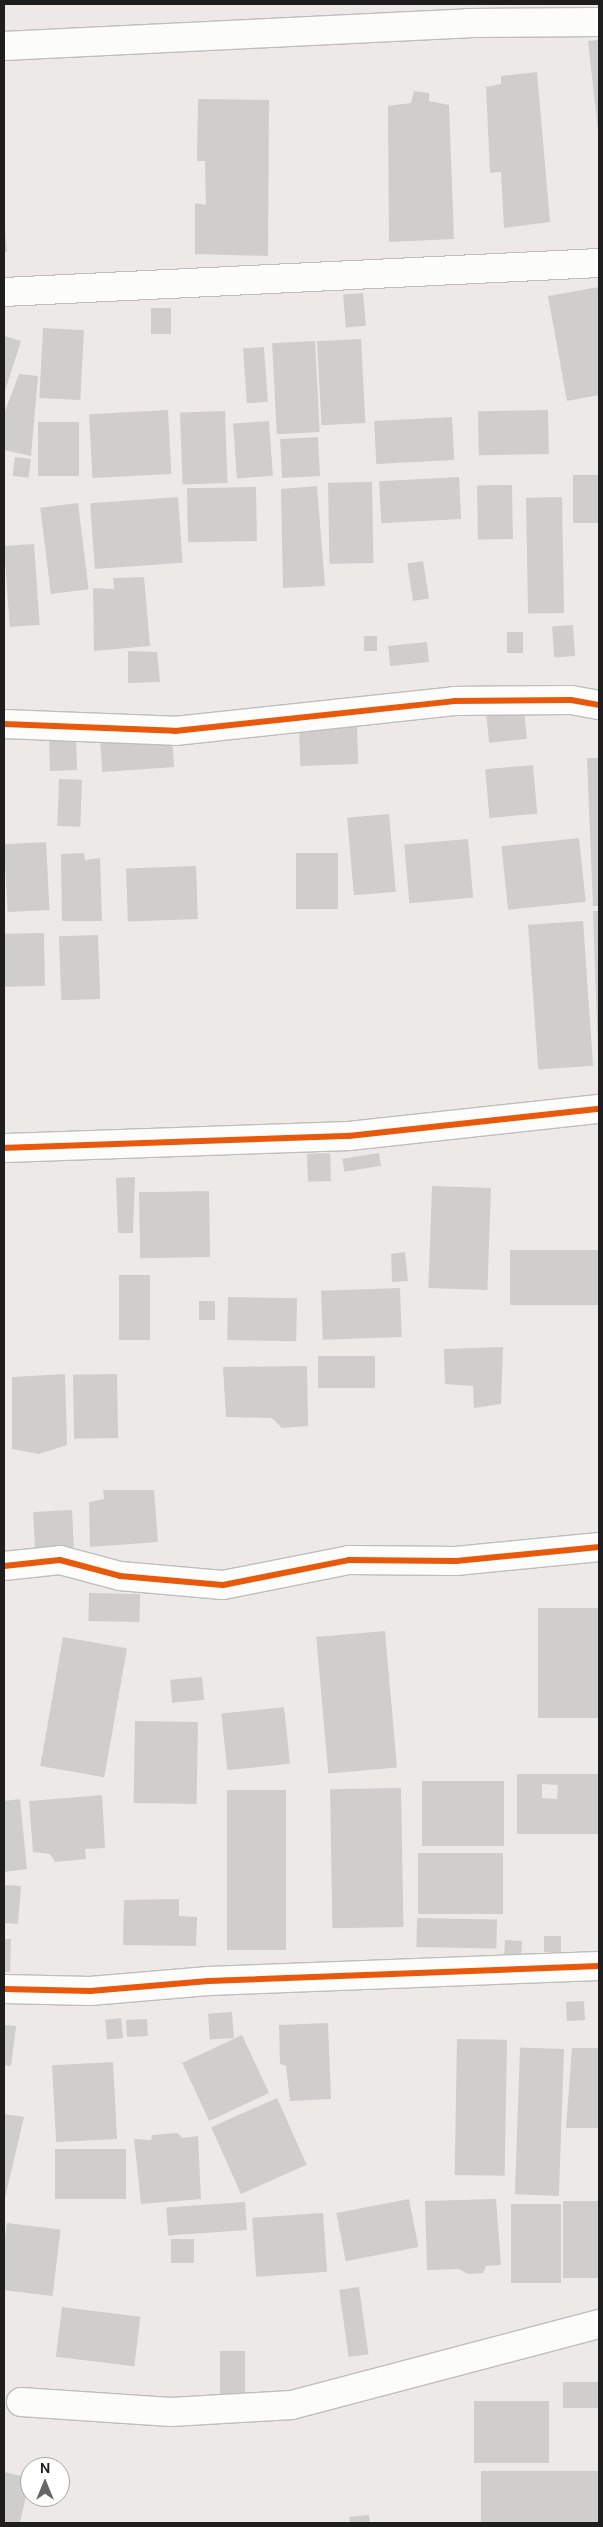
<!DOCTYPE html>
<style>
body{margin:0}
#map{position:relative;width:603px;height:2527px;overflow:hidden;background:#ece9e7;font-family:"DM Sans",sans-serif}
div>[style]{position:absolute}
.building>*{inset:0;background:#d0cecd;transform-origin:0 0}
.roads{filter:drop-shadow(1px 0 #bfbebd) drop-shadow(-1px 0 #bfbebd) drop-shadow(0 1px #bfbebd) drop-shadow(0 -1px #bfbebd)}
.street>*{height:28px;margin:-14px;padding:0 14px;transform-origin:14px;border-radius:14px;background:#fcfcfb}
.cycleway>*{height:6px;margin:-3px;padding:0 3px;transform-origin:3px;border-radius:3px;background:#e8590c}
span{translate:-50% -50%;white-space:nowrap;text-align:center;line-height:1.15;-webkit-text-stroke:5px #fff;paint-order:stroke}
.frame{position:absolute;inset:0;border:5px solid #1e1e1e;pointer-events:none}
.north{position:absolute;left:20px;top:2457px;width:50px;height:50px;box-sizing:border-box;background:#fff;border:1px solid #a5a5a5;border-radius:50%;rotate:0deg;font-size:14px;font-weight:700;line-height:20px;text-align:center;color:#1e1e1e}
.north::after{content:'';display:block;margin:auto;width:18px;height:22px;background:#666564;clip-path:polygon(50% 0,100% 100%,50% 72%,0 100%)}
</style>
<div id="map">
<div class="building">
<i style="clip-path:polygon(599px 40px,599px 130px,598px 130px,588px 41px)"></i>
<i style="clip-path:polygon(537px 72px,550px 222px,504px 228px,501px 172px,490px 173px,486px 87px,501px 84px,501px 76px)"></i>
<i style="clip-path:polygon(414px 91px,429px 93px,429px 101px,449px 105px,454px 239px,389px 242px,388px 106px,411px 103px)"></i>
<i style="clip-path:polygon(198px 99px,269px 100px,268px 256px,195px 254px,195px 203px,206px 205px,205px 161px,197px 161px)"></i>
<i style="clip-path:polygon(4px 228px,5px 228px,7px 252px,4px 252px)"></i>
<i style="clip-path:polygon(599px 287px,599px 395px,567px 401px,548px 296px)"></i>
<i style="left:363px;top:293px;width:33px;height:20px;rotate:85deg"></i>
<i style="left:151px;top:308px;width:20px;height:26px"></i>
<i style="left:43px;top:328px;width:41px;height:70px;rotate:3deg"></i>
<i style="clip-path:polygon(4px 336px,21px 341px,4px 394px)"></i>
<i style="left:361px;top:339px;width:84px;height:44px;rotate:87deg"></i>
<i style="left:315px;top:341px;width:91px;height:43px;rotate:87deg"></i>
<i style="left:264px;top:347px;width:55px;height:21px;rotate:86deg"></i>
<i style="clip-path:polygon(19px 374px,38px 376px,31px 456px,4px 450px,4px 414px)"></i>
<i style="left:168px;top:410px;width:64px;height:79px;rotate:87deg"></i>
<i style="left:548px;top:410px;width:44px;height:70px;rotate:89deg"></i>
<i style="left:225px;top:411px;width:72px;height:45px;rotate:88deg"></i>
<i style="left:452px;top:417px;width:43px;height:78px;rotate:87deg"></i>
<i style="left:269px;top:421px;width:55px;height:36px;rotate:86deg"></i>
<i style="left:38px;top:422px;width:41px;height:54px"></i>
<i style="left:318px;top:437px;width:39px;height:38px;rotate:87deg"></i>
<i style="left:15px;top:457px;width:16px;height:19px;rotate:7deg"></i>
<i style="left:599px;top:475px;width:48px;height:26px;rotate:90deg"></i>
<i style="left:459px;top:477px;width:42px;height:80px;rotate:87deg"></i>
<i style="left:372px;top:482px;width:81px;height:44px;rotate:89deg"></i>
<i style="left:512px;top:485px;width:54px;height:35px;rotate:89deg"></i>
<i style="clip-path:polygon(317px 486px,325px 586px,283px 588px,281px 489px)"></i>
<i style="left:256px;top:487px;width:54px;height:69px;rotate:89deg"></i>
<i style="left:178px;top:497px;width:66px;height:88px;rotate:86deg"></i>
<i style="left:562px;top:497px;width:116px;height:36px;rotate:89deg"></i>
<i style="left:78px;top:503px;width:87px;height:38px;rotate:83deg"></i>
<i style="left:34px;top:544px;width:81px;height:30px;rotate:86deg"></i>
<i style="left:423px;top:561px;width:38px;height:16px;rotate:81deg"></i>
<i style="clip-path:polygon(144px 577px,150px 646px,94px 651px,93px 588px,114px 589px,113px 578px)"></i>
<i style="left:573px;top:625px;width:31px;height:21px;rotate:86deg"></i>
<i style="left:507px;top:632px;width:16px;height:21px"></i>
<i style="left:377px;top:636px;width:15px;height:13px;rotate:90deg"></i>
<i style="left:427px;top:642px;width:20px;height:39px;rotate:84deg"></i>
<i style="clip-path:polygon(128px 651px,157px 652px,160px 682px,128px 683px)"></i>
<i style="left:524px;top:710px;width:29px;height:38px;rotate:84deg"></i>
<i style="left:357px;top:726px;width:38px;height:58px;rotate:88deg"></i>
<i style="left:172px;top:736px;width:31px;height:72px;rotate:86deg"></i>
<i style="left:76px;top:739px;width:31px;height:27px;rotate:88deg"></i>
<i style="clip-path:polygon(587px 758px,599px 758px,599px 906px,593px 906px)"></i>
<i style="left:533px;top:765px;width:49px;height:48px;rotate:85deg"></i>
<i style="left:59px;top:779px;width:23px;height:47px;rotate:2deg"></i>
<i style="left:389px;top:814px;width:78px;height:42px;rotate:85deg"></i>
<i style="left:579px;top:838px;width:64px;height:78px;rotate:84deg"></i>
<i style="left:468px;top:839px;width:59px;height:64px;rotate:85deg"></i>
<i style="left:46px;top:842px;width:68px;height:42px;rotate:87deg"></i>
<i style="clip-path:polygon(84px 853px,85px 860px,100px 858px,102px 921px,62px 921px,61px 854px)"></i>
<i style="left:296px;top:853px;width:42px;height:56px"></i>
<i style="left:196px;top:866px;width:53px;height:70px;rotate:88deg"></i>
<i style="clip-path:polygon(593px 911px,599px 911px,599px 1053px,598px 1053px)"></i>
<i style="left:583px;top:921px;width:145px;height:55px;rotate:86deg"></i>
<i style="left:44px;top:933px;width:53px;height:40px;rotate:89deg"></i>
<i style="left:98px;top:935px;width:64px;height:39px;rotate:88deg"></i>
<i style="left:330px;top:1153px;width:28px;height:23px;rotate:88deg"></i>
<i style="left:379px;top:1153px;width:13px;height:37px;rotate:81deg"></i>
<i style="clip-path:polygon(135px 1177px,133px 1233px,118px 1233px,116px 1178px)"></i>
<i style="left:432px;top:1186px;width:59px;height:102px;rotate:2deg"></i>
<i style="left:209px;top:1191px;width:66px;height:70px;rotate:89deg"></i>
<i style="left:599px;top:1250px;width:55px;height:89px;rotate:90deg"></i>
<i style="clip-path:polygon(405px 1252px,408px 1281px,392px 1282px,391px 1254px)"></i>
<i style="left:119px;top:1275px;width:31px;height:65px"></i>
<i style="left:400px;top:1288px;width:49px;height:79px;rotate:88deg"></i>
<i style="left:228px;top:1297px;width:69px;height:43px;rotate:1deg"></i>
<i style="left:199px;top:1301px;width:16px;height:19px"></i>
<i style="clip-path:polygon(503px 1347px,501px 1404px,474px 1408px,473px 1386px,445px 1384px,444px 1349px)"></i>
<i style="left:318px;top:1356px;width:57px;height:32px"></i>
<i style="clip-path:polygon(307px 1366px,308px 1426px,282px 1428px,272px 1418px,226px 1417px,223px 1367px)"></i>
<i style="clip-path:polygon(65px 1374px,67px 1445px,39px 1454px,12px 1449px,12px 1377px)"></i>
<i style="left:117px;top:1374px;width:64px;height:44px;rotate:89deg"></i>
<i style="clip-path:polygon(103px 1490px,154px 1490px,158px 1542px,90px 1547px,89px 1502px,104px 1499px)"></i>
<i style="left:72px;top:1510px;width:37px;height:39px;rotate:87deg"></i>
<i style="left:89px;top:1593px;width:51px;height:28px;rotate:1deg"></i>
<i style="left:599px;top:1608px;width:110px;height:61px;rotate:90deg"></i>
<i style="left:385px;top:1631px;width:137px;height:69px;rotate:85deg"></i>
<i style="left:63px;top:1637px;width:65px;height:131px;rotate:10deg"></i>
<i style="left:202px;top:1677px;width:23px;height:32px;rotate:85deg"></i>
<i style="left:284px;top:1707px;width:57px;height:63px;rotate:84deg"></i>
<i style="left:135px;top:1721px;width:63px;height:82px;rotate:1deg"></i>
<i style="clip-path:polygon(evenodd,517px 1774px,599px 1774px,599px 1834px,517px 1834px,517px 1774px,542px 1784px,558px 1785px,557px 1799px,542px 1798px,542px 1784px)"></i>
<i style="left:504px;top:1781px;width:65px;height:82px;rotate:90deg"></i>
<i style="left:401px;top:1788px;width:139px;height:71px;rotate:89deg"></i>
<i style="left:227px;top:1790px;width:59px;height:160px"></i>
<i style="clip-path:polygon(102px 1795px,105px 1848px,85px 1849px,86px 1859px,55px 1862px,50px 1854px,33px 1852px,29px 1801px)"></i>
<i style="clip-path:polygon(20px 1799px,27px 1869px,4px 1872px,4px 1801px)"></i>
<i style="left:418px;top:1853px;width:85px;height:61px"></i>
<i style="clip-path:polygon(4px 1885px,21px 1886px,18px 1924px,4px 1923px)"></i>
<i style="clip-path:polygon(179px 1899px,179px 1916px,197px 1917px,196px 1946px,123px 1945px,124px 1900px)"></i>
<i style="left:417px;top:1918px;width:80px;height:29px;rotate:1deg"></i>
<i style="left:544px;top:1936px;width:17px;height:16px"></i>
<i style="clip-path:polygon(4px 1939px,11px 1939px,10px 1972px,4px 1972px)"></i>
<i style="left:505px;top:1940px;width:17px;height:15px;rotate:3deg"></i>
<i style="left:584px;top:2001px;width:19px;height:18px;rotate:87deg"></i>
<i style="left:232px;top:2012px;width:26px;height:24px;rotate:86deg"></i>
<i style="left:121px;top:2018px;width:20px;height:16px;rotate:84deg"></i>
<i style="left:147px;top:2019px;width:17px;height:21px;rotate:87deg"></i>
<i style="clip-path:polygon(328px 2023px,331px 2099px,290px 2101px,286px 2066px,280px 2064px,279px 2025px)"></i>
<i style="clip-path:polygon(4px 2025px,16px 2026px,11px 2066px,4px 2065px)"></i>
<i style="left:242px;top:2035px;width:64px;height:66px;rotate:65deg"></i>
<i style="left:457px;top:2039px;width:50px;height:136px;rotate:1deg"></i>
<i style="clip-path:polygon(572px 2048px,599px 2048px,599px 2128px,566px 2128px)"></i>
<i style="left:564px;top:2049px;width:147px;height:44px;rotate:92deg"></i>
<i style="left:113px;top:2062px;width:77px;height:61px;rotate:87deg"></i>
<i style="left:277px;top:2098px;width:73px;height:72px;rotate:66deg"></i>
<i style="clip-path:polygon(4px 2114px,24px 2117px,5px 2198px,4px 2197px)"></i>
<i style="clip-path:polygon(177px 2133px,183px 2138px,198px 2136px,201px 2199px,141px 2204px,134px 2139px,151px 2140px,152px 2135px)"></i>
<i style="left:126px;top:2149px;width:50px;height:71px;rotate:90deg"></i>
<i style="left:409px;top:2199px;width:49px;height:74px;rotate:79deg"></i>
<i style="clip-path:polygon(496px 2199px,501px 2265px,486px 2266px,483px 2273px,468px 2274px,459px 2269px,427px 2270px,425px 2201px)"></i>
<i style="left:599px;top:2201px;width:77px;height:36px;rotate:90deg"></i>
<i style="left:245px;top:2202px;width:28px;height:79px;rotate:86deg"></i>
<i style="left:511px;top:2204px;width:50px;height:79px"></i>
<i style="left:323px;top:2213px;width:59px;height:71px;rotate:86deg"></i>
<i style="left:7px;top:2223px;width:54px;height:67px;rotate:7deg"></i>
<i style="left:171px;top:2239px;width:23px;height:24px"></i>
<i style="left:359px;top:2287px;width:68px;height:20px;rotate:82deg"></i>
<i style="left:62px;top:2307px;width:79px;height:50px;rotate:7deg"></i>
<i style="left:220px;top:2351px;width:25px;height:44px"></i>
<i style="left:563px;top:2382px;width:36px;height:26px"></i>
<i style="left:474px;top:2401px;width:75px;height:62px"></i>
<i style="left:599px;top:2471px;width:52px;height:118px;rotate:90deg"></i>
<i style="clip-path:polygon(4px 2472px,30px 2478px,20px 2523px,4px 2523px)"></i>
<i style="clip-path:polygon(369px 2515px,370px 2523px,350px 2523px,349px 2517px)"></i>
</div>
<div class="roads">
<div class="street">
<i style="left:4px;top:46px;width:465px;rotate:-2.8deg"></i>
<i style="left:468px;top:23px;width:131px;rotate:-0.4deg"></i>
<i style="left:4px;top:292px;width:596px;rotate:-2.79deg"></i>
<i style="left:4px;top:724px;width:171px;rotate:2.3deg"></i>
<i style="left:175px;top:731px;width:281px;rotate:-6.1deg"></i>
<i style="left:454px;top:701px;width:117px;rotate:-0.5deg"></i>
<i style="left:571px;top:700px;width:28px;rotate:10deg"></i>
<i style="left:4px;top:1148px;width:345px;rotate:-2deg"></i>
<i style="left:349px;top:1136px;width:251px;rotate:-6.2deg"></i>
<i style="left:4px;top:1566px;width:56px;rotate:-6.1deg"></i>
<i style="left:60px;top:1560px;width:62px;rotate:14.9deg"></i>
<i style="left:120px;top:1576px;width:103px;rotate:5deg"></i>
<i style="left:223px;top:1585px;width:128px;rotate:-11.2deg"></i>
<i style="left:349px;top:1560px;width:107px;rotate:0.5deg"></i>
<i style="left:456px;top:1561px;width:144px;rotate:-5.6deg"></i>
<i style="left:4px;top:1989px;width:86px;rotate:1.3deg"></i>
<i style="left:90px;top:1991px;width:119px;rotate:-4.8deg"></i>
<i style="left:209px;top:1981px;width:390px;rotate:-2.2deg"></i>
<i style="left:21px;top:2402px;width:150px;rotate:3.8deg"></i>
<i style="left:171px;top:2412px;width:121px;rotate:-3.3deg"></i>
<i style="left:292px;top:2405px;width:318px;rotate:-14.8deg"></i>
</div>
</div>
<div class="cycleway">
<i style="left:4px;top:724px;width:171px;rotate:2.3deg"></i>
<i style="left:175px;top:731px;width:281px;rotate:-6.1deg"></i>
<i style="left:454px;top:701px;width:117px;rotate:-0.5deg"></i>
<i style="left:571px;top:700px;width:28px;rotate:10deg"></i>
<i style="left:4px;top:1148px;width:345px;rotate:-2deg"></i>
<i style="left:349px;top:1136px;width:251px;rotate:-6.2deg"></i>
<i style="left:4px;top:1566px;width:56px;rotate:-6.1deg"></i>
<i style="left:60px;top:1560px;width:62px;rotate:14.9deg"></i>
<i style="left:120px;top:1576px;width:103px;rotate:5deg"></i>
<i style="left:223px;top:1585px;width:128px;rotate:-11.2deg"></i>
<i style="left:349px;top:1560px;width:107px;rotate:0.5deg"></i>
<i style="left:456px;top:1561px;width:144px;rotate:-5.6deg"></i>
<i style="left:4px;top:1989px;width:86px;rotate:1.3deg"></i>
<i style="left:90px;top:1991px;width:119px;rotate:-4.8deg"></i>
<i style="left:209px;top:1981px;width:390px;rotate:-2.2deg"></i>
</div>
<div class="frame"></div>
<div class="north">N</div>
</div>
